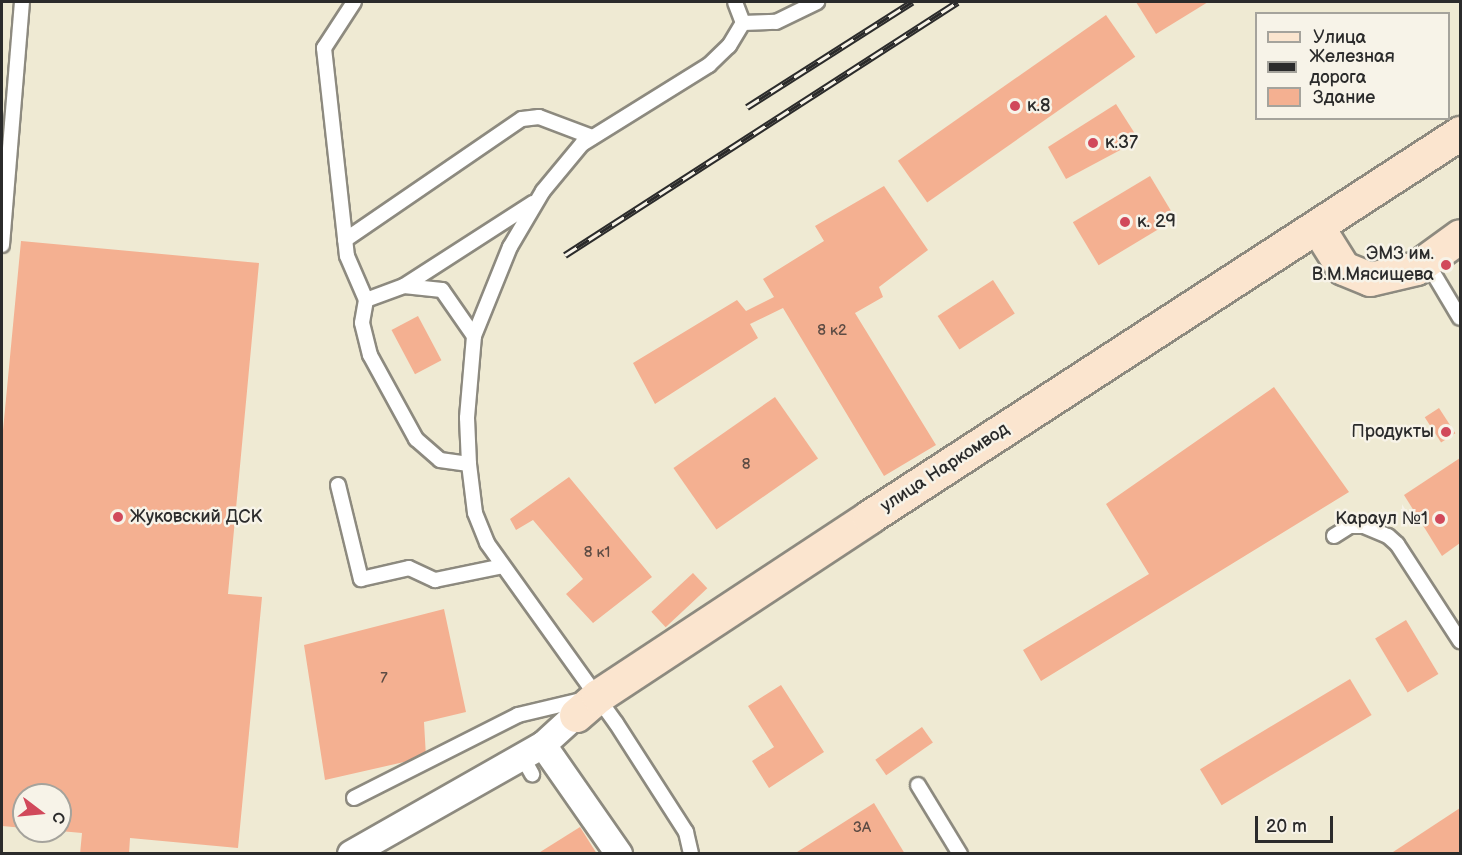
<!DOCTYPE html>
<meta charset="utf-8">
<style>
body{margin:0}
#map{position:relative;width:1462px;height:855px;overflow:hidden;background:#efead3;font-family:"Balsamiq Sans",sans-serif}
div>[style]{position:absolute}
.building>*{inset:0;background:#f4b091;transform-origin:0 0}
.roads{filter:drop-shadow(2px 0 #8d8a7f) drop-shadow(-2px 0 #8d8a7f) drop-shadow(0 2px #8d8a7f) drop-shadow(0 -2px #8d8a7f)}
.lane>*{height:14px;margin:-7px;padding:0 7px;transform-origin:7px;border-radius:7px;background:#fff}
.street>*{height:26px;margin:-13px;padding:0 13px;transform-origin:13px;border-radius:13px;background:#fff}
.secondary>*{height:33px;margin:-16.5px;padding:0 16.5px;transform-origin:16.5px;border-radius:16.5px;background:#fbe5cf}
.rail>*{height:7px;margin-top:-3.5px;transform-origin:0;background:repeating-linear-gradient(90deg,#f7f3e8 0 14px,#2b2b2b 0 28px);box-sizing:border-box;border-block:2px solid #2b2b2b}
.dots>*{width:16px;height:16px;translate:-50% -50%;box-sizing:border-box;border:3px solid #f7f3e8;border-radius:50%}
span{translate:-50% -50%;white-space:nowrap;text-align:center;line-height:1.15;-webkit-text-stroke:5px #f7f3e8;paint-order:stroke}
.number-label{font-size:15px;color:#5d4c44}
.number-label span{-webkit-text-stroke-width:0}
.poi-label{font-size:18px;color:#2b2b2b}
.left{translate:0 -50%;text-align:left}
.right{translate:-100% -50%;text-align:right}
.street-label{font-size:18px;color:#2b2b2b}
.frame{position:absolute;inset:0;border:3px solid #2b2b2b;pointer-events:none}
.legend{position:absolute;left:1255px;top:12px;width:195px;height:108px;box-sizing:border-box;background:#f7f3e8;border:2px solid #a5a39c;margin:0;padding:8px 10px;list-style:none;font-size:18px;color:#2b2b2b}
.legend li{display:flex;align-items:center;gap:12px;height:30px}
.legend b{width:30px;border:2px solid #a5a39c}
.north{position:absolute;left:12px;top:783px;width:60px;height:60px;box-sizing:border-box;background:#f7f3e8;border:2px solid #a5a39c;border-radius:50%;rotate:106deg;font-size:16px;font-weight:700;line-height:24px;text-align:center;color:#2b2b2b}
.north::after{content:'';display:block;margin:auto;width:21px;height:27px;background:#d1495b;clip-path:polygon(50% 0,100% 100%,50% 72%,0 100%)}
.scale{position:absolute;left:1255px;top:816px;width:78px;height:27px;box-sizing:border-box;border:3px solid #2b2b2b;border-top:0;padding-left:8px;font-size:18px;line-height:21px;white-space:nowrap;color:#2b2b2b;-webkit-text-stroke:4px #f7f3e8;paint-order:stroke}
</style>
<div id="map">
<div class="building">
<i style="clip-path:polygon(1136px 2px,1208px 2px,1156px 34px)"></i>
<i style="left:1106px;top:15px;width:51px;height:254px;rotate:55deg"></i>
<i style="clip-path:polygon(1116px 104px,1139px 140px,1066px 179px,1048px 147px)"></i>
<i style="left:1150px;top:176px;width:50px;height:90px;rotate:59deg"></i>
<i style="clip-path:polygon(884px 186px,928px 250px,879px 287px,883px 297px,855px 313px,936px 445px,884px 476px,783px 308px,750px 324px,758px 338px,655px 404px,633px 363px,737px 300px,746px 311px,774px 297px,763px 279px,824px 241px,815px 226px)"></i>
<i style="clip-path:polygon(21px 241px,259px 263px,228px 594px,262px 597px,238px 848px,130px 838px,129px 854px,80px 854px,82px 833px,60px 831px,60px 795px,24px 795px,24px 828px,2px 826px,2px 441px)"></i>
<i style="left:993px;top:280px;width:40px;height:66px;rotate:57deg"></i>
<i style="left:418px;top:316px;width:50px;height:30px;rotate:62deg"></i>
<i style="clip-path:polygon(1274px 387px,1349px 492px,1041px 681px,1023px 650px,1149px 574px,1106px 504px)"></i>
<i style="left:775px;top:397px;width:75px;height:124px;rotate:55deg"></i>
<i style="left:1439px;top:408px;width:30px;height:17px;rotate:57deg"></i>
<i style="clip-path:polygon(1460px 458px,1460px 543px,1442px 556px,1404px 495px)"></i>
<i style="clip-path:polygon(569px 477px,652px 577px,593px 623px,566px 594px,583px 579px,533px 520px,516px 530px,510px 519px)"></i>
<i style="left:693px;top:573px;width:21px;height:57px;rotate:47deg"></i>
<i style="clip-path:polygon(444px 609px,466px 712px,424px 722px,426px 757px,325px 780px,304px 645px)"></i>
<i style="left:1406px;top:620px;width:63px;height:36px;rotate:59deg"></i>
<i style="left:1350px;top:679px;width:42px;height:175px;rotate:59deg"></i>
<i style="clip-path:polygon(781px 685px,824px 752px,769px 788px,752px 761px,774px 747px,748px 706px)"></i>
<i style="left:922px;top:727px;width:19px;height:57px;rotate:55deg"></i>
<i style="clip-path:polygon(874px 803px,905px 854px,794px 854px)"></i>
<i style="clip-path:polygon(1460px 808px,1460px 854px,1390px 854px)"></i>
<i style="clip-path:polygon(580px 827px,597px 854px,537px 854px)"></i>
</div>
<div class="roads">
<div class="lane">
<i style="left:354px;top:2px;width:55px;rotate:123.1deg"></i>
<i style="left:324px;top:48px;width:209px;rotate:83.7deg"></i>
<i style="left:347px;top:256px;width:48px;rotate:66.6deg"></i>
<i style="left:366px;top:300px;width:40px;rotate:-20.2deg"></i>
<i style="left:404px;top:286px;width:38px;rotate:6deg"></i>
<i style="left:442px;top:290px;width:56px;rotate:55.2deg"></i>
<i style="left:474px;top:336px;width:82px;rotate:94.9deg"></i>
<i style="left:467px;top:418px;width:46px;rotate:87.5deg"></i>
<i style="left:469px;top:464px;width:49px;rotate:83deg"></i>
<i style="left:475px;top:513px;width:32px;rotate:68deg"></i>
<i style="left:487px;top:543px;width:221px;rotate:54.4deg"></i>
<i style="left:616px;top:723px;width:130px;rotate:57.3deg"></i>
<i style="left:686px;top:832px;width:23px;rotate:77deg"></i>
<i style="left:743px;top:23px;width:33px;rotate:-2deg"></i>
<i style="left:776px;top:22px;width:46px;rotate:-26deg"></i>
<i style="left:345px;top:240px;width:214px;rotate:-34.4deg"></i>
<i style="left:522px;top:119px;width:17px;rotate:-7deg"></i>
<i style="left:539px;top:117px;width:57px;rotate:20.7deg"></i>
<i style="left:2px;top:245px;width:244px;rotate:-85.3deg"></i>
<i style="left:1426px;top:261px;width:66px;rotate:59.2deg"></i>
<i style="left:404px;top:286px;width:153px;rotate:-32.8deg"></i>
<i style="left:366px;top:300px;width:23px;rotate:100deg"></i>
<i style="left:362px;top:323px;width:33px;rotate:76deg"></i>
<i style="left:370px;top:355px;width:96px;rotate:61.3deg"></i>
<i style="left:416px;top:439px;width:32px;rotate:41deg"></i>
<i style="left:440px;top:460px;width:29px;rotate:8deg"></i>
<i style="left:474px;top:336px;width:96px;rotate:-68deg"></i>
<i style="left:510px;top:247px;width:65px;rotate:-59.5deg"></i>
<i style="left:543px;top:191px;width:61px;rotate:-50.3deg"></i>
<i style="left:582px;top:144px;width:150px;rotate:-31.9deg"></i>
<i style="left:709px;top:65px;width:28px;rotate:-44deg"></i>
<i style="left:729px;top:46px;width:27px;rotate:-59deg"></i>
<i style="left:743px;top:23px;width:22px;rotate:-111deg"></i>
<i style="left:338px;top:485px;width:97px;rotate:76.3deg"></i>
<i style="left:361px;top:579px;width:49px;rotate:-12.9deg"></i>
<i style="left:409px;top:568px;width:29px;rotate:25deg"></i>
<i style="left:435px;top:580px;width:69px;rotate:-11.6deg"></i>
<i style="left:1334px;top:536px;width:19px;rotate:-32deg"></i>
<i style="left:1350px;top:526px;width:14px"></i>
<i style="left:1364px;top:526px;width:26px;rotate:23deg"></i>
<i style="left:1388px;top:536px;width:12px;rotate:42deg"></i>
<i style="left:1397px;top:544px;width:116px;rotate:57deg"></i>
<i style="left:522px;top:756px;width:21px;rotate:61deg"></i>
<i style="left:918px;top:785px;width:81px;rotate:58.7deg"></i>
<i style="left:354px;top:798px;width:184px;rotate:-26.8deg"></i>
<i style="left:518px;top:715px;width:65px;rotate:-13.4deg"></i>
</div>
<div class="street">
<i style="left:543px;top:745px;width:133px;rotate:55.1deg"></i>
<i style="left:351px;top:854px;width:221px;rotate:-29.6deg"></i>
<i style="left:543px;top:745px;width:45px;rotate:-42.3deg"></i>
</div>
<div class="secondary">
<i style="left:1318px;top:228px;width:47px;rotate:58deg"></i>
<i style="left:1343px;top:268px;width:29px;rotate:22deg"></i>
<i style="left:1370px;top:279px;width:47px;rotate:-13.4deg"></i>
<i style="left:1416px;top:268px;width:54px;rotate:-36deg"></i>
<i style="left:576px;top:715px;width:29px;rotate:-41deg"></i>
<i style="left:598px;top:696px;width:325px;rotate:-33.4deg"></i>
<i style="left:869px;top:517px;width:705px;rotate:-33.01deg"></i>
</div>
</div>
<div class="rail">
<i style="left:747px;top:107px;width:196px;rotate:-32.5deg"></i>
<i style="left:565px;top:255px;width:467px;rotate:-32.8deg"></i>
</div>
<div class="dots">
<i style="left:1015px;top:106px;background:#d1495b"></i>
<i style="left:1093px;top:143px;background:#d1495b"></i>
<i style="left:1125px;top:222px;background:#d1495b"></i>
<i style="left:1446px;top:265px;background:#d1495b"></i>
<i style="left:1446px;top:432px;background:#d1495b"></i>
<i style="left:118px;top:517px;background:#d1495b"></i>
<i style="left:1440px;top:519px;background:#d1495b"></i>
</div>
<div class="number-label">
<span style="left:832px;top:331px">8 к2</span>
<span style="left:746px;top:465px">8</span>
<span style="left:597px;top:553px">8 к1</span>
<span style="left:384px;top:679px">7</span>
<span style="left:862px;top:828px">3А</span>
</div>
<div class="poi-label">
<span class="left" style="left:1027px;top:106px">к.8</span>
<span class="left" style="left:1105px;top:143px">к.37</span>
<span class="left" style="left:1137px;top:222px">к. 29</span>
<span class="right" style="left:1434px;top:265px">ЭМЗ им.<br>В.М.Мясищева</span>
<span class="right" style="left:1434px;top:432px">Продукты</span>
<span class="left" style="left:130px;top:517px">Жуковский ДСК</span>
<span class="right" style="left:1428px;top:519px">Караул №1</span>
</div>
<div class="street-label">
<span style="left:945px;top:468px;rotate:-33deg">улица Наркомвод</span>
</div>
<div class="frame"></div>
<ul class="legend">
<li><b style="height:8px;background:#fbe5cf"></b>Улица</li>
<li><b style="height:8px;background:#2b2b2b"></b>Железная дорога</li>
<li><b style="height:16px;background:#f4b091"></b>Здание</li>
</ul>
<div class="north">С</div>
<div class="scale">20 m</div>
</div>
